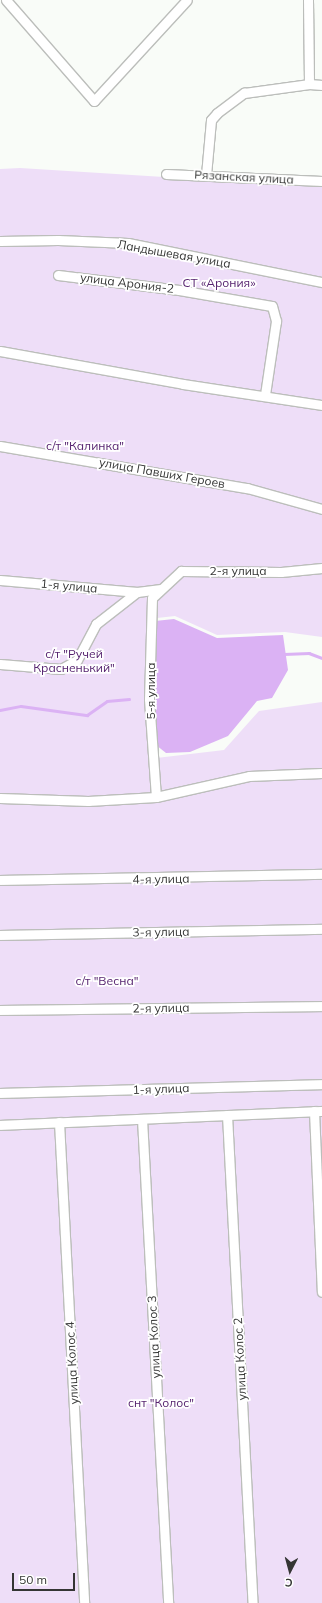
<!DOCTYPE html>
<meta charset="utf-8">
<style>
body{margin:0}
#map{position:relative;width:322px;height:1603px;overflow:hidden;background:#f9fcf8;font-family:Mulish,sans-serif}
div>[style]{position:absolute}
.green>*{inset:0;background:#eedef8}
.water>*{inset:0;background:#dbb2f4}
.stream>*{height:2.5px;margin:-1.25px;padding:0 1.25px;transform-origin:1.25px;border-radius:1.25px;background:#dbb2f4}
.roads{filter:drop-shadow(1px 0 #bcbebb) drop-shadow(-1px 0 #bcbebb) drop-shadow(0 1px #bcbebb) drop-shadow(0 -1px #bcbebb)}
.minor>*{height:9px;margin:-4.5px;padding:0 4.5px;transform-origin:4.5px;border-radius:4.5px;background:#fff}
span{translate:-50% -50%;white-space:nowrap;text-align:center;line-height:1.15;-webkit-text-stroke:3.5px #fff;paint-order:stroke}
.street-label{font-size:12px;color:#343534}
.park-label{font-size:12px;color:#56236f}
.north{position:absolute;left:270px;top:1551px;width:40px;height:40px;-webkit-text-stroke:3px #fff;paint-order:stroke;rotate:186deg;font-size:11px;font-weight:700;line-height:16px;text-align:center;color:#343534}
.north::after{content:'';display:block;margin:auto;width:14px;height:18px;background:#343534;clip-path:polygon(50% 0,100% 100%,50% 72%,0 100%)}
.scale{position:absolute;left:12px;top:1573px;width:63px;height:18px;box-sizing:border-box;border:2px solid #343534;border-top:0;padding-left:5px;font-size:12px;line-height:14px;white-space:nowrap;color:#343534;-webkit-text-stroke:3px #fff;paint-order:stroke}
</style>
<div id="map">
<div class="green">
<i style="clip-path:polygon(20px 168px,322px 187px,322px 637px,285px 632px,217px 635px,175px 616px,148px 619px,148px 759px,224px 750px,259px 711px,322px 702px,322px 1603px,0 1603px,0 169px)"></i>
</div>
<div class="water">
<i style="clip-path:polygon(174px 619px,217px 638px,283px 635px,288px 670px,272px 698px,257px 701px,228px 736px,190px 752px,166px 753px,156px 745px,155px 621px)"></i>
</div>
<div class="stream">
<i style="left:284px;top:654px;width:25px;rotate:-2deg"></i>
<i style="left:309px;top:653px;width:14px;rotate:21deg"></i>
<i style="left:0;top:710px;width:21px;rotate:-11deg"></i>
<i style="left:21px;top:706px;width:67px;rotate:7.8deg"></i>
<i style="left:87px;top:715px;width:24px;rotate:-35deg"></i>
<i style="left:107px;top:701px;width:22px;rotate:-5deg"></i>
</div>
<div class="roads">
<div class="minor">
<i style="left:6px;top:0;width:134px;rotate:48.9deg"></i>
<i style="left:94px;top:101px;width:137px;rotate:-47.4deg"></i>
<i style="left:308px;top:0;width:84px;rotate:89.3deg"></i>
<i style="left:166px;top:174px;width:156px;rotate:2.6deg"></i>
<i style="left:206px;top:175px;width:55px;rotate:-84.8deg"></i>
<i style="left:211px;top:120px;width:9px;rotate:-49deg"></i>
<i style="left:217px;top:113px;width:34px;rotate:-37deg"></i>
<i style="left:244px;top:93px;width:66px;rotate:-7.9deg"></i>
<i style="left:309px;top:84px;width:13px;rotate:4deg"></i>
<i style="left:0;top:241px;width:58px;rotate:-1deg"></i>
<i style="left:58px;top:240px;width:70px;rotate:2.5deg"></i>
<i style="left:128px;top:243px;width:198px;rotate:11.4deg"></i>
<i style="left:58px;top:275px;width:122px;rotate:7.1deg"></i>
<i style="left:179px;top:290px;width:94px;rotate:9.8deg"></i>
<i style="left:272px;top:306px;width:16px;rotate:75deg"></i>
<i style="left:276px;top:321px;width:75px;rotate:98.5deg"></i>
<i style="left:0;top:351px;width:186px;rotate:10.2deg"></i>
<i style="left:183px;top:384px;width:141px;rotate:8.6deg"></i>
<i style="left:0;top:446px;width:251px;rotate:9.7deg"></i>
<i style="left:247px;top:488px;width:78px;rotate:15.6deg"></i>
<i style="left:0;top:580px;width:138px;rotate:5deg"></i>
<i style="left:137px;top:592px;width:24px;rotate:-7deg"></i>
<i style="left:0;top:664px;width:61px;rotate:4.7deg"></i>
<i style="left:61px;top:669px;width:18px;rotate:-29deg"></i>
<i style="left:77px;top:660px;width:41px;rotate:-62.2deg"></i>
<i style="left:96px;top:624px;width:52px;rotate:-38deg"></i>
<i style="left:156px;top:797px;width:98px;rotate:-94.1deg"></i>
<i style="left:149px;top:699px;width:101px;rotate:-88.3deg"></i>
<i style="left:152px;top:598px;width:40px;rotate:-43deg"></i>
<i style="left:181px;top:571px;width:100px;rotate:0.6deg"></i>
<i style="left:281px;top:572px;width:41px;rotate:-5.6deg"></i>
<i style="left:0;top:798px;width:88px;rotate:2deg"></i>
<i style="left:88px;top:801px;width:68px;rotate:-3.4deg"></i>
<i style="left:156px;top:797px;width:95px;rotate:-12.7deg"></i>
<i style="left:249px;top:776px;width:73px;rotate:-2.4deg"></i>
<i style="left:0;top:880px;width:322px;rotate:-1.1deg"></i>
<i style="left:0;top:935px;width:322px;rotate:-1.1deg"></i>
<i style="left:0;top:1010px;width:322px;rotate:-0.7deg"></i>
<i style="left:0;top:1093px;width:322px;rotate:-1.6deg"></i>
<i style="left:314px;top:1111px;width:181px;rotate:87.5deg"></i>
<i style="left:227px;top:1115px;width:489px;rotate:87deg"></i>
<i style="left:142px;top:1119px;width:485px;rotate:86.9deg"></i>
<i style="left:59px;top:1122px;width:482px;rotate:87deg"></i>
<i style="left:0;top:1125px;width:322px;rotate:-2.5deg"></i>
</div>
</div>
<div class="street-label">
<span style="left:244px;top:177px;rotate:3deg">Рязанская улица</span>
<span style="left:174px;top:254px;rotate:10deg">Ландышевая улица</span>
<span style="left:127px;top:283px;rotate:7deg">улица Арония-2</span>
<span style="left:162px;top:473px;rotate:10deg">улица Павших Героев</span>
<span style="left:238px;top:571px">2-я улица</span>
<span style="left:69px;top:586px;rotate:5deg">1-я улица</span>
<span style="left:151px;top:691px;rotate:-90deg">5-я улица</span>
<span style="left:161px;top:879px;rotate:-1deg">4-я улица</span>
<span style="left:161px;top:932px;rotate:-1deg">3-я улица</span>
<span style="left:161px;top:1008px;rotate:-1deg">2-я улица</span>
<span style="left:161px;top:1089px;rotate:-2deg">1-я улица</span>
<span style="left:154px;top:1337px;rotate:-93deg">улица Колос 3</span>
<span style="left:240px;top:1359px;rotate:-93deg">улица Колос 2</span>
<span style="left:72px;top:1363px;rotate:-93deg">улица Колос 4</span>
</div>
<div class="park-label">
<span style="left:219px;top:283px">СТ «Арония»</span>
<span style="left:85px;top:446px">с/т "Калинка"</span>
<span style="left:74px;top:661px">с/т "Ручей<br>Красненький"</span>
<span style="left:107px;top:981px">с/т "Весна"</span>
<span style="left:161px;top:1403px">снт "Колос"</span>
</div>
<div class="north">С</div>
<div class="scale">50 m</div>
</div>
